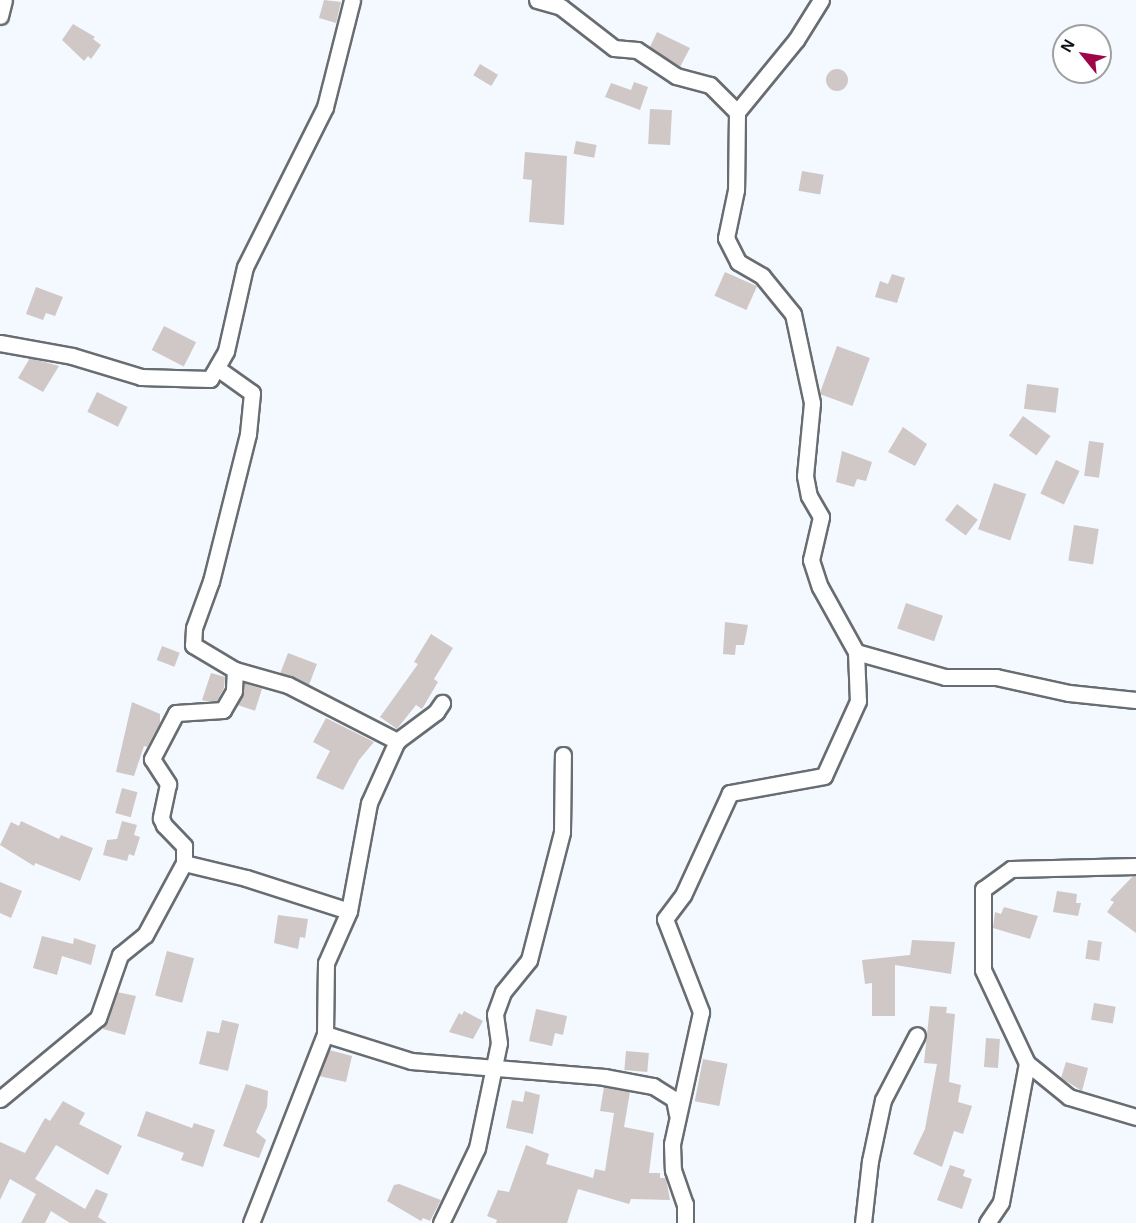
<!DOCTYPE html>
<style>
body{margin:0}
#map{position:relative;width:1136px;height:1223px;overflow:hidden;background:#f3f9fe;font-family:Arial,sans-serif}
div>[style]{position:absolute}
.building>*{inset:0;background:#cfc8c6;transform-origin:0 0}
.round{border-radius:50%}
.roads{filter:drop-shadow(2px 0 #686d71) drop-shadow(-2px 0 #686d71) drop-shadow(0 2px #686d71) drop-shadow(0 -2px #686d71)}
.minor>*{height:15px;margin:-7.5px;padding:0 7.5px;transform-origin:7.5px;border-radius:7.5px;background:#fff}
span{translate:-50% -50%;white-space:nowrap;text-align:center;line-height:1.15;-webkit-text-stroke:4.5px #fff;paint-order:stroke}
.north{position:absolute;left:1052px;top:24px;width:60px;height:60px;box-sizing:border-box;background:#fff;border:2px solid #9fa0a1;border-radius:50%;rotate:300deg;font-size:16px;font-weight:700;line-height:24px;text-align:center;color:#101113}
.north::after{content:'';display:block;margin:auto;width:21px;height:27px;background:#9f0549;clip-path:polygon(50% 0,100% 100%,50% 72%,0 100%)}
</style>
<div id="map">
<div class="building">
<i style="clip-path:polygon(324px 0,341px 2px,336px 23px,319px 18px)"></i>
<i style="clip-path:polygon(73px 24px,95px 37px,93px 39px,101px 45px,91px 59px,88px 56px,84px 61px,62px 40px)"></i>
<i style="clip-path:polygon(657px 32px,690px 48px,680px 67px,650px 47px)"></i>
<i style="left:480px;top:64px;width:21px;height:13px;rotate:31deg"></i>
<i class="round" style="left:826px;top:69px;width:22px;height:22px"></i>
<i style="clip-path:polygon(634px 82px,648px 87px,640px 110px,605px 97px,611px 83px,631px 90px)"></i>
<i style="left:650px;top:109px;width:22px;height:35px;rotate:3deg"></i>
<i style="left:576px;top:141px;width:21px;height:13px;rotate:11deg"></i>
<i style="clip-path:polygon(525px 152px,567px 156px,564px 225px,529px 222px,532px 180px,523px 179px)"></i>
<i style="left:802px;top:171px;width:22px;height:20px;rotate:10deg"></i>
<i style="left:725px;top:272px;width:35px;height:26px;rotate:24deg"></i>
<i style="clip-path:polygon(892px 274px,905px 278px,897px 303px,875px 297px,880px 281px,888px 284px)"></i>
<i style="clip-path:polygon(36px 287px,63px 297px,55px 316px,46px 313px,43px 320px,26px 314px)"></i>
<i style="left:164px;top:326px;width:36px;height:27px;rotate:27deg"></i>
<i style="left:837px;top:346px;width:35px;height:51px;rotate:20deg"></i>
<i style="clip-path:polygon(30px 358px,59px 366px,43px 392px,18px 378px)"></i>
<i style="left:1027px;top:384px;width:32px;height:25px;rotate:7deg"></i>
<i style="left:97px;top:392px;width:34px;height:22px;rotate:26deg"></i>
<i style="left:1023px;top:416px;width:34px;height:24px;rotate:36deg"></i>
<i style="clip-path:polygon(903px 427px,927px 444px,915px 466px,888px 452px)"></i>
<i style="left:1089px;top:441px;width:15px;height:35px;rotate:8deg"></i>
<i style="clip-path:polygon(842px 451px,872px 462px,866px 481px,857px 479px,854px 487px,836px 482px)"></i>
<i style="left:1056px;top:460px;width:26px;height:37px;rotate:25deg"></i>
<i style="left:994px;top:483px;width:34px;height:49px;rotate:19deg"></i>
<i style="left:957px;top:504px;width:26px;height:20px;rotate:37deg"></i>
<i style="left:1074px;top:525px;width:25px;height:36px;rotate:9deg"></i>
<i style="left:906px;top:603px;width:39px;height:27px;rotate:19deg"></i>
<i style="clip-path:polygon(725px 622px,748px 625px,744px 645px,736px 645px,735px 655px,723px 654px)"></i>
<i style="clip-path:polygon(431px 634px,453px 648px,434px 679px,438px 682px,422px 709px,416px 705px,397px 729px,380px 717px,418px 664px,414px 662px)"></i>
<i style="left:162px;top:646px;width:19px;height:15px;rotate:21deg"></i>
<i style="left:288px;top:653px;width:31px;height:22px;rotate:21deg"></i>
<i style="clip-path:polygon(211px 673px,225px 677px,224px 688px,217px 701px,205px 701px,202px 700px)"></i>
<i style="left:244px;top:683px;width:19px;height:23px;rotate:18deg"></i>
<i style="clip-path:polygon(132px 702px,160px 714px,160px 723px,147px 747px,144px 746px,134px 776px,116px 772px)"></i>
<i style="clip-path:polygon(326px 718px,374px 742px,359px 760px,343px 790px,316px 778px,330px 751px,313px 742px)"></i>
<i style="left:122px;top:788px;width:16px;height:26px;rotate:15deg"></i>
<i style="clip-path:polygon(21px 821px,59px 839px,61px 835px,93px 848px,80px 881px,35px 863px,34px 866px,0 845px,11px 822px,19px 826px)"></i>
<i style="clip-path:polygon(122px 821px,137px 825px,134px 835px,140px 837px,134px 856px,129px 854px,127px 861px,103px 855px,107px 840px,117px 839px)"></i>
<i style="clip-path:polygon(1133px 876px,1136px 876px,1136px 933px,1107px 912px,1114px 902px,1110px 900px)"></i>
<i style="clip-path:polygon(0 882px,22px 891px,11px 918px,0 913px)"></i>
<i style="clip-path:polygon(1057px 891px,1077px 894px,1076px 903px,1081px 903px,1078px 916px,1053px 912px)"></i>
<i style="clip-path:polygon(1004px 907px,1038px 916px,1030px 939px,993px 928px,995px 912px,1001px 914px)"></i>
<i style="clip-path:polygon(278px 915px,308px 919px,305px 938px,300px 937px,298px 949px,274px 943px)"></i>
<i style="clip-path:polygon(42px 936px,73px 944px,74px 938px,96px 945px,91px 965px,62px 956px,57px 975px,33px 968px)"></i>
<i style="clip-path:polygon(912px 940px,955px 942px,951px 974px,895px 965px,895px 1016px,872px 1016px,872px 983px,865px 984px,862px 960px,910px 955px)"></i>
<i style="left:1088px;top:940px;width:14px;height:19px;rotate:8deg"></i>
<i style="left:167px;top:951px;width:28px;height:46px;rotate:15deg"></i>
<i style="clip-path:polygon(117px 992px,136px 996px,125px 1035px,103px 1029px)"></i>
<i style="left:1094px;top:1003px;width:22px;height:17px;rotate:10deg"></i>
<i style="clip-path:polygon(930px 1006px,947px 1007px,946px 1013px,955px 1014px,949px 1082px,961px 1085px,958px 1102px,972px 1106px,963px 1134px,954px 1131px,942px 1167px,913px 1154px,925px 1129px,937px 1064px,924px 1063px)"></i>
<i style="clip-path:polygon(536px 1009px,567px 1016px,563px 1035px,555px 1033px,552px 1046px,529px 1041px)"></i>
<i style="clip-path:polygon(464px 1011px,483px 1021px,473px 1039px,449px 1032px,459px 1013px,462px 1015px)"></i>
<i style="clip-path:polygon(222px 1020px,239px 1024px,228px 1071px,199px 1064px,207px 1031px,219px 1033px)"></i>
<i style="left:986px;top:1038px;width:14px;height:29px;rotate:4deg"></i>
<i style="clip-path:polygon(329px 1050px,352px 1056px,346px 1082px,319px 1076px)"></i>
<i style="left:626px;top:1051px;width:23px;height:19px;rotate:5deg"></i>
<i style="left:703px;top:1059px;width:25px;height:43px;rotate:11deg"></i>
<i style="clip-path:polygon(1066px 1062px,1088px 1068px,1082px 1091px,1061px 1078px)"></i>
<i style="clip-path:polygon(246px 1084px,268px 1091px,267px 1107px,256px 1132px,266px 1140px,259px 1158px,223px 1146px)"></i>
<i style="clip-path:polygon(604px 1087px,630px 1092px,624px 1127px,654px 1133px,649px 1173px,660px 1173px,660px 1178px,666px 1178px,670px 1200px,631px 1199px,629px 1204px,578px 1189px,567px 1223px,496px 1223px,497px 1220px,487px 1216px,498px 1190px,509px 1192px,526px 1145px,549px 1154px,546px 1164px,593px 1178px,595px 1169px,605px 1171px,614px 1113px,600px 1111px)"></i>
<i style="clip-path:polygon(525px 1091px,540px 1095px,533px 1134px,506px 1128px,512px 1100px,523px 1102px)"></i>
<i style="clip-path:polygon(63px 1101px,85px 1113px,79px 1124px,122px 1146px,108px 1175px,56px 1145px,35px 1179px,85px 1209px,96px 1189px,108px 1194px,98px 1217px,107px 1223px,70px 1223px,51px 1211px,45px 1223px,21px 1223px,36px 1194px,10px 1179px,0 1200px,0 1142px,25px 1153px,45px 1118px,50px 1121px)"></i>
<i style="clip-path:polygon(146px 1111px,192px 1128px,194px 1123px,215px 1130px,203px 1167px,181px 1160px,184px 1153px,137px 1136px)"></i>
<i style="clip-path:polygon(950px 1165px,965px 1170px,963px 1176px,972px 1179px,962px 1209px,937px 1200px)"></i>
<i style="clip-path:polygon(399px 1184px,441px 1200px,430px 1221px,423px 1218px,421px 1221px,387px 1201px,394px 1185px)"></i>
</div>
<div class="roads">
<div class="minor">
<i style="left:537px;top:0;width:25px;rotate:16deg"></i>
<i style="left:561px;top:7px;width:67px;rotate:37.7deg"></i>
<i style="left:614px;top:48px;width:23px;rotate:5deg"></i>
<i style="left:637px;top:50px;width:47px;rotate:33.7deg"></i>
<i style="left:676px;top:76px;width:35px;rotate:15deg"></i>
<i style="left:710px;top:85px;width:38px;rotate:45deg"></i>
<i style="left:737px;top:112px;width:78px;rotate:90.7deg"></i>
<i style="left:736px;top:190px;width:49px;rotate:101.8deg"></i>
<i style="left:726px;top:238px;width:27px;rotate:63deg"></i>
<i style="left:738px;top:262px;width:28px;rotate:30deg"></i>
<i style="left:762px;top:276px;width:49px;rotate:50.8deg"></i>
<i style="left:793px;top:314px;width:91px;rotate:77.9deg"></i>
<i style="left:812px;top:403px;width:73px;rotate:95.5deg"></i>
<i style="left:805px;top:476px;width:20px;rotate:79deg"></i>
<i style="left:809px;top:496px;width:24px;rotate:60deg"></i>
<i style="left:821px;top:517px;width:44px;rotate:103.1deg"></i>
<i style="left:811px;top:560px;width:28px;rotate:72deg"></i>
<i style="left:820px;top:587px;width:74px;rotate:61deg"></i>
<i style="left:856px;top:652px;width:49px;rotate:87.7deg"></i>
<i style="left:858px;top:701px;width:82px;rotate:114.4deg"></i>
<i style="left:824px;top:776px;width:96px;rotate:169.7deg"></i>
<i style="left:730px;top:793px;width:112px;rotate:114.7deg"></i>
<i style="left:683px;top:895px;width:30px;rotate:127deg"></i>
<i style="left:665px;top:919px;width:100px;rotate:68.8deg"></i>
<i style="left:701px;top:1012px;width:135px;rotate:102.4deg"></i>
<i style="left:672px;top:1144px;width:26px;rotate:88deg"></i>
<i style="left:673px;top:1170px;width:36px;rotate:71deg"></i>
<i style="left:685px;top:1204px;width:19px;rotate:90deg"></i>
<i style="left:0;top:16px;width:16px;rotate:-76deg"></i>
<i style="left:737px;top:112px;width:93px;rotate:-50.7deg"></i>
<i style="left:796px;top:40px;width:47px;rotate:-58deg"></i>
<i style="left:0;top:343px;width:73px;rotate:10.2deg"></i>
<i style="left:72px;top:356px;width:72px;rotate:16.9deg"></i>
<i style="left:141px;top:377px;width:69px;rotate:1.7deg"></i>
<i style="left:210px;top:379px;width:32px;rotate:-60deg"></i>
<i style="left:226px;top:351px;width:86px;rotate:-77.3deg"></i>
<i style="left:245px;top:267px;width:179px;rotate:-63.4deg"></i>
<i style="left:325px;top:107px;width:110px;rotate:-75.8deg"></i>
<i style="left:217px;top:368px;width:43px;rotate:35.5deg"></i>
<i style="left:252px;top:393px;width:41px;rotate:95.6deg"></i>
<i style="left:248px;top:434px;width:152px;rotate:104.1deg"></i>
<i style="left:211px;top:581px;width:50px;rotate:109.9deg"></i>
<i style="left:194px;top:628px;width:17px;rotate:93deg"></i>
<i style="left:193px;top:645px;width:49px;rotate:30.8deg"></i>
<i style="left:235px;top:670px;width:55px;rotate:15.8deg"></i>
<i style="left:288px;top:685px;width:123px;rotate:27.2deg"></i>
<i style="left:856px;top:652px;width:92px;rotate:15.7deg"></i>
<i style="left:945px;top:677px;width:51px"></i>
<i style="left:996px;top:677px;width:75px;rotate:12.4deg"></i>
<i style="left:1069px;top:693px;width:67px;rotate:6deg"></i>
<i style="left:235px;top:670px;width:21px;rotate:93deg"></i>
<i style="left:234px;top:691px;width:22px;rotate:120deg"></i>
<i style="left:223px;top:710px;width:47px;rotate:176.3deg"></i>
<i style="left:176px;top:713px;width:52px;rotate:117.6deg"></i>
<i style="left:152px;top:759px;width:30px;rotate:57deg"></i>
<i style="left:168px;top:784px;width:35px;rotate:102deg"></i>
<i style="left:161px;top:818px;width:8px;rotate:67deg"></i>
<i style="left:164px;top:825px;width:29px;rotate:46deg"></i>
<i style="left:184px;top:846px;width:17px;rotate:90deg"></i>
<i style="left:184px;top:863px;width:64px;rotate:13.6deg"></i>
<i style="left:246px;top:878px;width:108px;rotate:17.8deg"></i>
<i style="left:1136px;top:866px;width:125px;rotate:178.6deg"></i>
<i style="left:1011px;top:869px;width:34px;rotate:144deg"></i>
<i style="left:983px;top:889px;width:81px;rotate:90deg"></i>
<i style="left:983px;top:970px;width:103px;rotate:64.7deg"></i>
<i style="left:1027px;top:1063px;width:54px;rotate:39deg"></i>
<i style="left:1069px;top:1097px;width:70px;rotate:16.6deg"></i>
<i style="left:325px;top:1034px;width:90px;rotate:17.4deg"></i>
<i style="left:411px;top:1061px;width:194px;rotate:4.7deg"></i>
<i style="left:604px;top:1077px;width:50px;rotate:10.4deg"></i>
<i style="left:653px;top:1086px;width:25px;rotate:32deg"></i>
<i style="left:674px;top:1099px;width:15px;rotate:79deg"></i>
<i style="left:0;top:1099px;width:127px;rotate:-39.6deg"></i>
<i style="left:98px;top:1018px;width:67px;rotate:-70.8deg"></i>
<i style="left:120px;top:955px;width:32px;rotate:-39deg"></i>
<i style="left:145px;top:935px;width:82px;rotate:-61.6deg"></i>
<i style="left:251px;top:1223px;width:203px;rotate:-68.6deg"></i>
<i style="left:325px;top:1034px;width:71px;rotate:-89.2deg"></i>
<i style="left:326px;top:963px;width:57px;rotate:-66.1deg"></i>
<i style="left:349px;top:911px;width:110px;rotate:-79.5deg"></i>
<i style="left:369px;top:803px;width:68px;rotate:-65.7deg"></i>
<i style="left:397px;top:741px;width:49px;rotate:-36.6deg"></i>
<i style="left:436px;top:712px;width:11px;rotate:-56deg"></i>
<i style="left:441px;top:1223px;width:83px;rotate:-64.4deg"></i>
<i style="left:477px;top:1148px;width:107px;rotate:-78.2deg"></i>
<i style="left:499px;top:1043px;width:29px;rotate:-98deg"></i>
<i style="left:495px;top:1014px;width:23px;rotate:-70deg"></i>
<i style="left:503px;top:992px;width:41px;rotate:-50.9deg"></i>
<i style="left:529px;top:960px;width:132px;rotate:-75.5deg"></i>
<i style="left:562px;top:832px;width:77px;rotate:-89.3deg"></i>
<i style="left:863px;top:1223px;width:62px;rotate:-83.6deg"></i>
<i style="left:870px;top:1161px;width:62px;rotate:-78deg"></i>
<i style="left:883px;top:1100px;width:73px;rotate:-62.4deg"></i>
<i style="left:987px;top:1223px;width:25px;rotate:-56deg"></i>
<i style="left:1001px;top:1202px;width:141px;rotate:-79.4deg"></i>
</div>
</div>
<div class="north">N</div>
</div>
